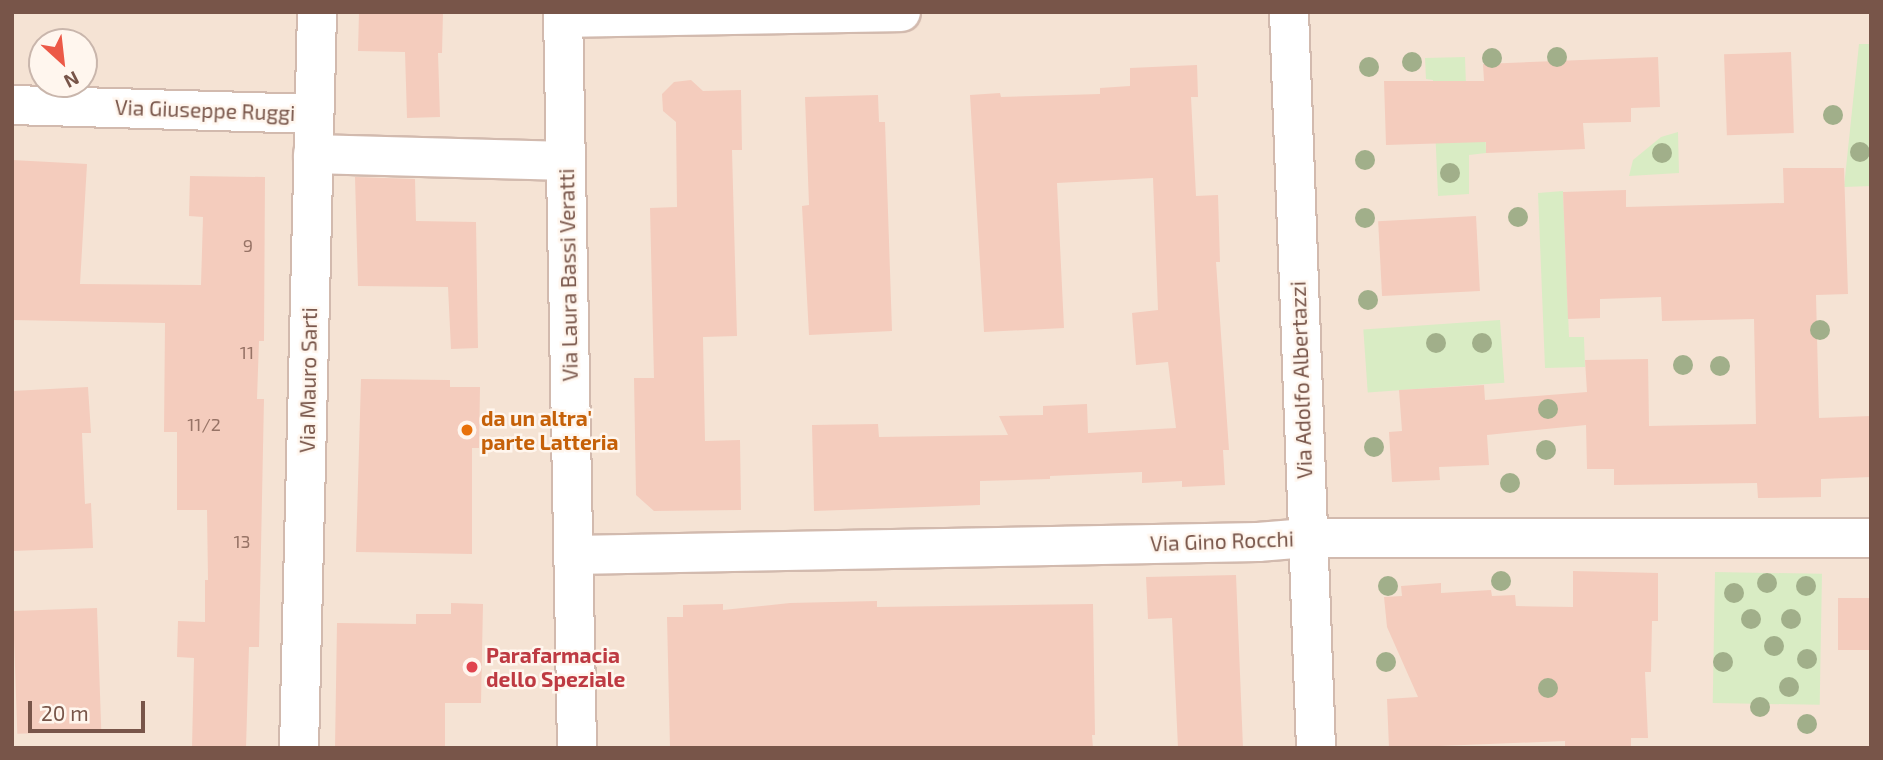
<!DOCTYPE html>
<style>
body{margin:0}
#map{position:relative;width:1883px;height:760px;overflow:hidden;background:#fdf2e6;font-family:"Exo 2",sans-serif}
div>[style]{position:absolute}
.residential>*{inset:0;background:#f5e3d4}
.green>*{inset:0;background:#d9ecc4;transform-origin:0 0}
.building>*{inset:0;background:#f4ccbd;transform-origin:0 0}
.roads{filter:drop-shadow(2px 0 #d2baae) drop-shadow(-2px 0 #d2baae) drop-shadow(0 2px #d2baae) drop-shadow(0 -2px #d2baae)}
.minor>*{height:38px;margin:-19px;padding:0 19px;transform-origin:19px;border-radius:19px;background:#fff}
.trees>*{width:20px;height:20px;margin:-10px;border-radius:50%;background:#a1af8a}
.dots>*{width:19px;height:19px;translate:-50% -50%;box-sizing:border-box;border:4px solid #fff6ee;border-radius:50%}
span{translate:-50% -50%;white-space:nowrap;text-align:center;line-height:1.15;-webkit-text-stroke:5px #fff6ee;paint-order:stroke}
.number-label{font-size:18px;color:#977366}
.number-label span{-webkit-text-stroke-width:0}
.street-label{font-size:21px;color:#785549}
.food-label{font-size:21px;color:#c56008;font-weight:700}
.left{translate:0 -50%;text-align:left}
.health-label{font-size:21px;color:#be3a42;font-weight:700}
.frame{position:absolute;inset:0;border:14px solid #785549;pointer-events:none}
.north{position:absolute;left:28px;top:28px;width:70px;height:70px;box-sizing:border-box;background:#fff6ee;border:2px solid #c9b6ac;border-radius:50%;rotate:153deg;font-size:19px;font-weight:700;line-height:28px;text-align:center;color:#785549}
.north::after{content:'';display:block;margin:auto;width:24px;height:32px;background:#ec5947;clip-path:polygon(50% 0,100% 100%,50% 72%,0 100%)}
.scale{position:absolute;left:28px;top:701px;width:117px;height:32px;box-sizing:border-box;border:4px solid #785549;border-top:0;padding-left:9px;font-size:21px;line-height:24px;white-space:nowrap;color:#785549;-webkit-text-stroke:5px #fff6ee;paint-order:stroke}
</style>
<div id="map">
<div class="residential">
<i style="clip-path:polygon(evenodd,12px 12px,1871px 12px,1871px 748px,12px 748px,12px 12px,42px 42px,84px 42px,84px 84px,42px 84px,42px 42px)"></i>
</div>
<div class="green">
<i style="clip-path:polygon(1859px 44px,1871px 44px,1871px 186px,1844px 187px)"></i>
<i style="clip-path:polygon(1465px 57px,1466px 86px,1484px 84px,1486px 153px,1469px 155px,1469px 194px,1438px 196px,1433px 80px,1426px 79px,1425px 58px)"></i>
<i style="clip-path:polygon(1678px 132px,1679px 173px,1629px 176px,1633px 160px,1661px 137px)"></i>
<i style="clip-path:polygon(1563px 191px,1569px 337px,1584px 337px,1585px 367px,1545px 368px,1538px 193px)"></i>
<i style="left:1500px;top:320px;width:63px;height:137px;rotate:86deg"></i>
<i style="left:1715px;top:572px;width:107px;height:131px;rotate:1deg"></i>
</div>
<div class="building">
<i style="clip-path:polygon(359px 12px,443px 12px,442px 53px,438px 53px,440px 117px,407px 118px,405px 52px,358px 51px)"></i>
<i style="left:1791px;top:52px;width:81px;height:67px;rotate:88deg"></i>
<i style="clip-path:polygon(1658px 57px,1660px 107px,1631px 108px,1631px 122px,1583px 123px,1585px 149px,1486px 153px,1486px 142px,1386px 145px,1384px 81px,1484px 81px,1483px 64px)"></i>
<i style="clip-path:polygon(1197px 65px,1198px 97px,1191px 97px,1196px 196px,1218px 195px,1220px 262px,1216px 262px,1229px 450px,1223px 450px,1225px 485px,1182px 487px,1182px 481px,1142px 483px,1142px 472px,1050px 476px,1050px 479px,980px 481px,980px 505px,814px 511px,812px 425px,878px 424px,879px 437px,1008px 435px,999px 416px,1043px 415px,1043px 406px,1087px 404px,1088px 433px,1176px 428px,1168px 362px,1136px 365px,1132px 313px,1158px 310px,1153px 178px,1057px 183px,1064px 328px,984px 332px,970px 95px,1000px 93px,1001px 97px,1100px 94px,1100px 88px,1130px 86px,1130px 68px)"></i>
<i style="clip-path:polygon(691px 80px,703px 91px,741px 90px,742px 150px,732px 150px,737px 336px,703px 337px,705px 441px,740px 440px,741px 510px,654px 511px,636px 495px,634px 378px,654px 378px,650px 208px,677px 207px,676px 122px,663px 111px,662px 94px,674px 82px)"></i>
<i style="clip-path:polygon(878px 95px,879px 122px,885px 122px,892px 331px,809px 335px,802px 206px,809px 205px,805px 97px)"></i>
<i style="clip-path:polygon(12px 160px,87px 164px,80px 284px,201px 285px,203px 217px,189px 216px,190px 176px,265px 177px,264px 341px,259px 341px,257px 399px,264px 399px,259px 647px,249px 647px,246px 748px,192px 748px,194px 658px,177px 657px,178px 621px,205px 622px,205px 580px,208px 580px,207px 510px,177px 510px,177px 432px,164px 432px,165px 323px,12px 320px)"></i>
<i style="clip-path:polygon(1783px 168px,1844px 168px,1848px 294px,1816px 295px,1819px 418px,1871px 416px,1871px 477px,1821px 479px,1821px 497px,1758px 498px,1757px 483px,1614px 485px,1614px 469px,1587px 469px,1586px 425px,1487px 435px,1489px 465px,1439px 467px,1440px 480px,1392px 482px,1389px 432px,1402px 431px,1399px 390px,1484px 385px,1485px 400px,1587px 392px,1585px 360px,1648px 359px,1649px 426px,1756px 424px,1754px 319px,1662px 321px,1661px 297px,1600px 299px,1600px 318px,1568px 319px,1563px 192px,1626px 190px,1626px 207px,1784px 203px)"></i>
<i style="clip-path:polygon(355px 177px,415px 179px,416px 221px,476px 222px,478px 348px,451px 349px,448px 287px,358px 286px)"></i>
<i style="left:1476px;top:216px;width:75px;height:98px;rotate:87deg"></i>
<i style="clip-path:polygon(361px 379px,450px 380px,450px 387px,480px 387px,479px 448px,472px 448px,472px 554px,356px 552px)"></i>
<i style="clip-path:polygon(88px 387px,91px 433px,82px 433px,85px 504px,91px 503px,93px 548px,12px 551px,12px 391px)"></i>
<i style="clip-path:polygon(1573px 571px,1658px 573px,1658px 621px,1652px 621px,1651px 672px,1645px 672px,1648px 738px,1631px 738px,1631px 748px,1565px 748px,1565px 741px,1389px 748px,1387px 699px,1418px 697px,1387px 627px,1384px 597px,1402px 596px,1401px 586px,1441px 583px,1441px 593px,1491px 590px,1492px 596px,1515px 595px,1516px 606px,1573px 607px)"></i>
<i style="clip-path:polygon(1236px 575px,1243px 748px,1178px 748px,1172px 618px,1148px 619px,1146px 577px)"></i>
<i style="left:1871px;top:598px;width:52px;height:33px;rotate:90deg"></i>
<i style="clip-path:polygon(877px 601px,877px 607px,1093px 604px,1095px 735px,1092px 735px,1093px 748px,670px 748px,667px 617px,683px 617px,683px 605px,723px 604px,723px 610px,790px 603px)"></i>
<i style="clip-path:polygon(451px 603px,483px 604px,481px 703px,445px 703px,445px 748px,335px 748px,337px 623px,416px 624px,416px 614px,451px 614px)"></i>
<i style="left:97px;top:608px;width:123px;height:84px;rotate:88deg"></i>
</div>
<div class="roads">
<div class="minor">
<i style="left:563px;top:12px;width:736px;rotate:88.91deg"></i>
<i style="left:1289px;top:12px;width:736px;rotate:87.9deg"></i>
<i style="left:564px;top:18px;width:337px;rotate:-1deg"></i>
<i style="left:12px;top:105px;width:302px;rotate:1.7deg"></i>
<i style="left:313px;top:154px;width:253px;rotate:1.6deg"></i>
<i style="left:573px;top:555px;width:685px;rotate:-1.09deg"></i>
<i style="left:1258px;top:542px;width:49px;rotate:-4.7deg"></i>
<i style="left:1307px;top:538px;width:564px"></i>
<i style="left:299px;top:748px;width:736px;rotate:-88.6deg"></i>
</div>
</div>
<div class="trees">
<i style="left:1557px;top:57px"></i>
<i style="left:1492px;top:58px"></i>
<i style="left:1412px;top:62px"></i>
<i style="left:1369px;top:67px"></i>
<i style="left:1833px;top:115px"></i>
<i style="left:1860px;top:152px"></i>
<i style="left:1662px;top:153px"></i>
<i style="left:1365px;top:160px"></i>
<i style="left:1450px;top:173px"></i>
<i style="left:1518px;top:217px"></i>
<i style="left:1365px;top:218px"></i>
<i style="left:1368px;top:300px"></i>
<i style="left:1820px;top:330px"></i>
<i style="left:1436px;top:343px"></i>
<i style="left:1482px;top:343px"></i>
<i style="left:1683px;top:365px"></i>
<i style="left:1720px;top:366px"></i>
<i style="left:1548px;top:409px"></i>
<i style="left:1374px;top:447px"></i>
<i style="left:1546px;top:450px"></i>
<i style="left:1510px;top:483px"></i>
<i style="left:1501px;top:581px"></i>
<i style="left:1767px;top:583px"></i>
<i style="left:1388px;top:586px"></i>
<i style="left:1806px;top:586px"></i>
<i style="left:1734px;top:593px"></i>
<i style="left:1751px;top:619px"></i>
<i style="left:1791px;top:619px"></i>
<i style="left:1774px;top:646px"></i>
<i style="left:1807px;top:659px"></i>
<i style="left:1386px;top:662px"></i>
<i style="left:1723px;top:662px"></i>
<i style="left:1789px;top:687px"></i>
<i style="left:1548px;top:688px"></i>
<i style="left:1760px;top:707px"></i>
<i style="left:1807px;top:724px"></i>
</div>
<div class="dots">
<i style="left:467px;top:430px;background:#e8710a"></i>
<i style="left:472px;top:667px;background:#e0444e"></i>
</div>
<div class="number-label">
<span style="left:248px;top:245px">9</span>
<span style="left:247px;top:352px">11</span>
<span style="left:204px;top:424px">11/2</span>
<span style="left:242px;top:541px">13</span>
</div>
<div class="street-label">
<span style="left:205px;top:110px;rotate:2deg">Via Giuseppe Ruggi</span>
<span style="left:568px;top:275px;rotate:-91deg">Via Laura Bassi Veratti</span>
<span style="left:308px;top:380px;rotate:-89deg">Via Mauro Sarti</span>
<span style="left:1301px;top:380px;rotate:-92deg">Via Adolfo Albertazzi</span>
<span style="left:1222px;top:541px;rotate:-2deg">Via Gino Rocchi</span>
</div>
<div class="food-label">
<span class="left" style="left:481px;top:430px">da un altra'<br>parte Latteria</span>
</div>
<div class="health-label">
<span class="left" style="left:486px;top:667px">Parafarmacia<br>dello Speziale</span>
</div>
<div class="frame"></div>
<div class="north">N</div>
<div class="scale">20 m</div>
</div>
